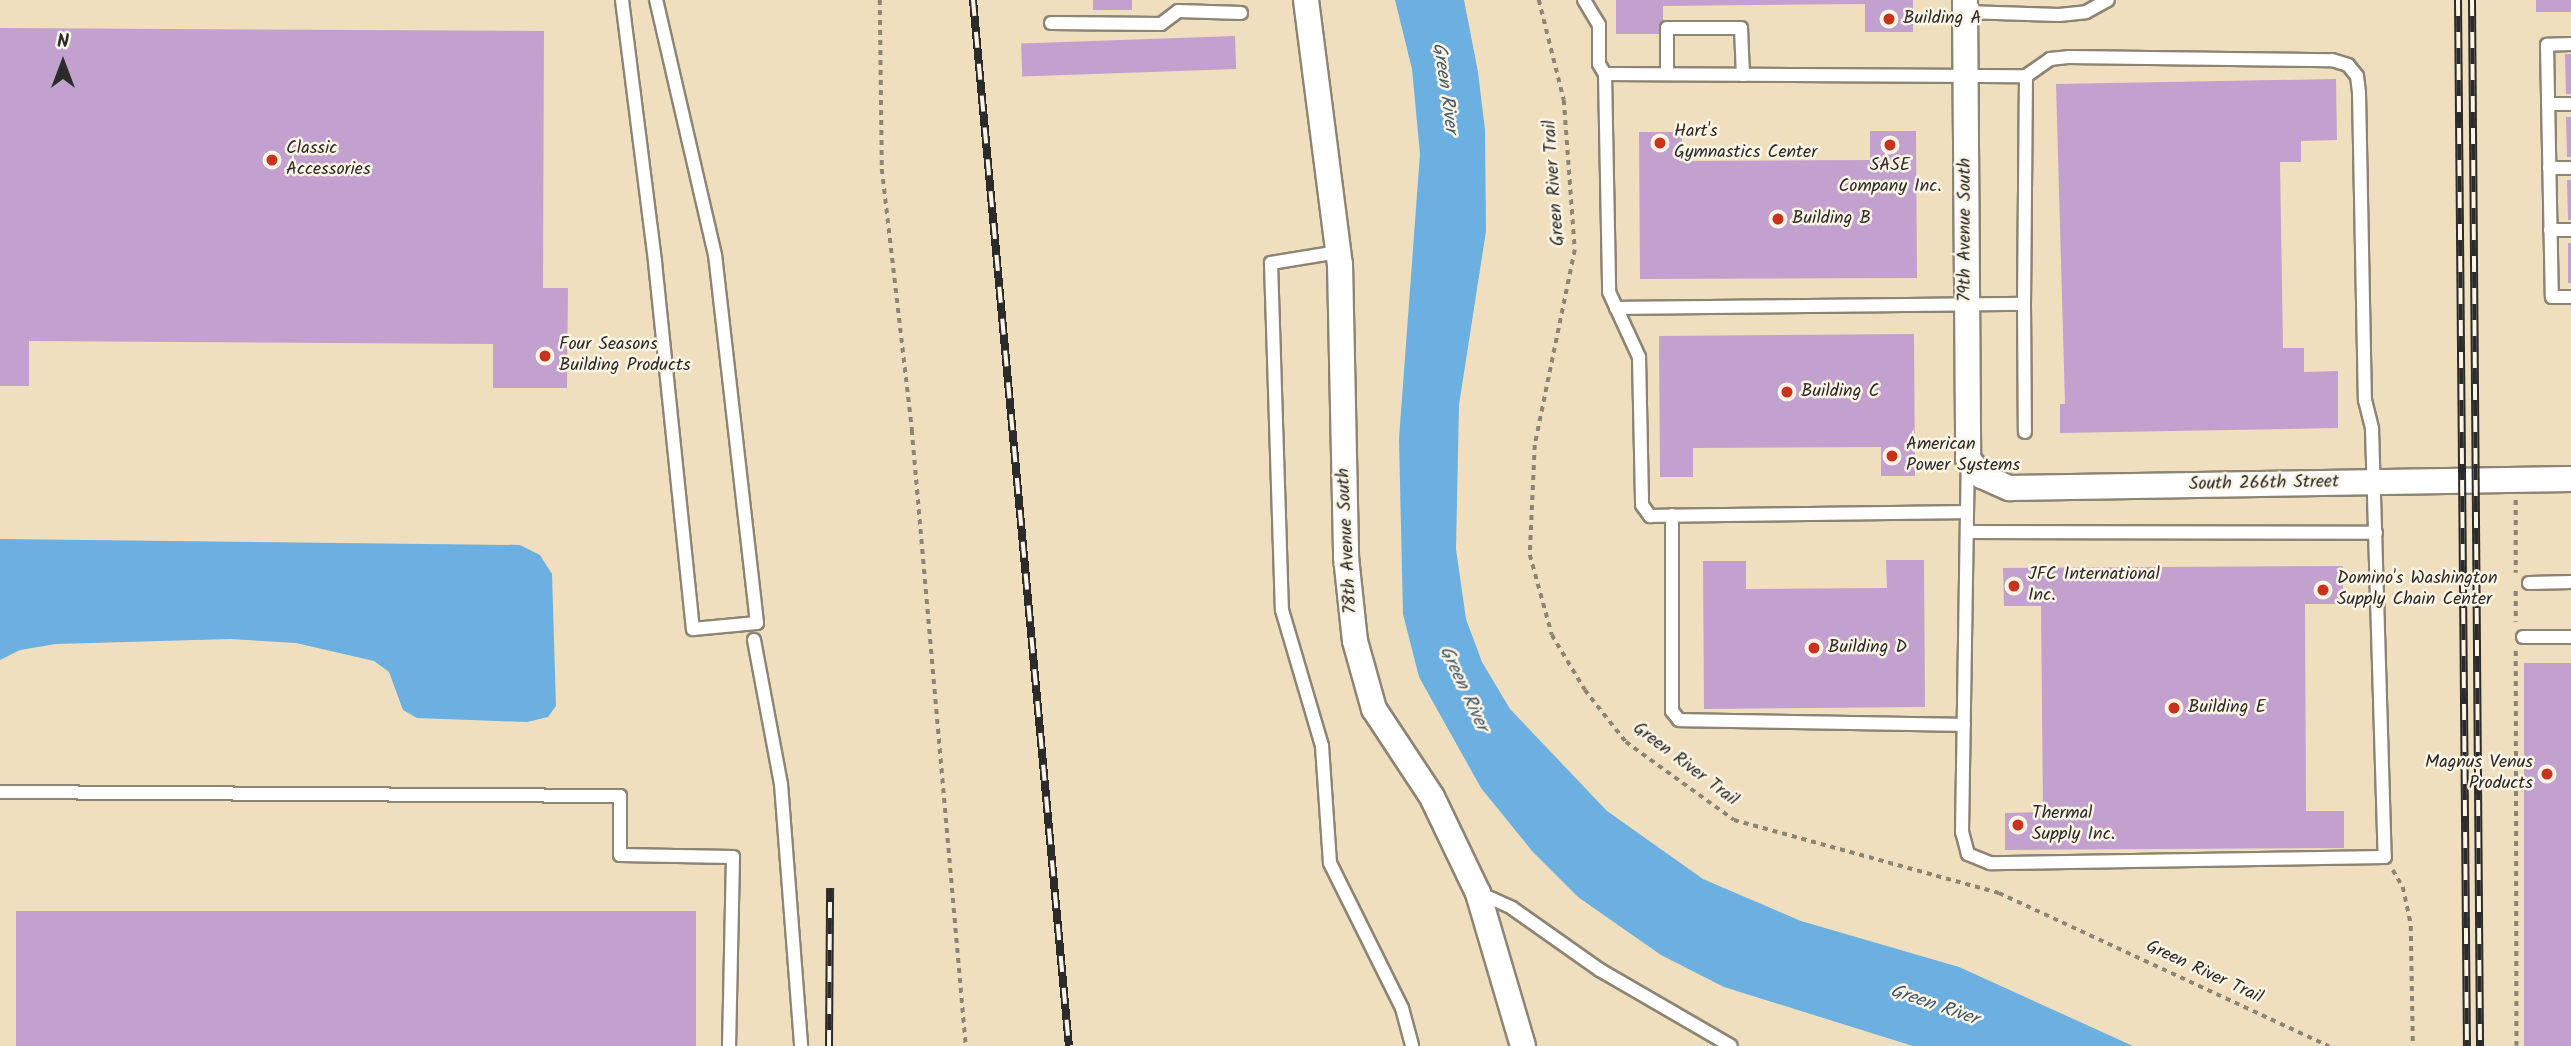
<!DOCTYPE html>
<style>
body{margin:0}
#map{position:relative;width:2571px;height:1046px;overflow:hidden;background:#efdfbe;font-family:Kalam,sans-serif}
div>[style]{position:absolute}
.water>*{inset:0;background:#6cafe1}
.building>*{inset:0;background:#c2a1ce;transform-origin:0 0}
.path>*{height:3.5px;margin-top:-1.75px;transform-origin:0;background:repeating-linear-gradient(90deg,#8d8574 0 5px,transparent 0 10px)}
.roads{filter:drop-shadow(2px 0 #8d8574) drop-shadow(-2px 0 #8d8574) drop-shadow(0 2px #8d8574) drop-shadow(0 -2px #8d8574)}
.lane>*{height:12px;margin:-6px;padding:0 6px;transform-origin:6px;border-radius:6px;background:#fff}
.street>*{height:24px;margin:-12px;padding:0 12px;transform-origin:12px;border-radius:12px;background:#fff}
.rail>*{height:8px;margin-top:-4px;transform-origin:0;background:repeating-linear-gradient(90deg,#fcf5e5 0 16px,#2b2b2b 0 32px);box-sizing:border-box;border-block:2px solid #2b2b2b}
.dots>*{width:19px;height:19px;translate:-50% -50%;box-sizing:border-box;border:4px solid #fcf5e5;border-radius:50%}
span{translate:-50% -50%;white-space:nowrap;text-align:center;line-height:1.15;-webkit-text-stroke:5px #fcf5e5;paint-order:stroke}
.poi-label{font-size:18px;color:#2b2b2b}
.left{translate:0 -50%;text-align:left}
.right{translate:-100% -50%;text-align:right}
.street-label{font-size:18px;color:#2b2b2b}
.water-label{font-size:19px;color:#42596b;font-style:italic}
.north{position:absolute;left:28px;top:28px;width:70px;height:70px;-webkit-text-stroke:5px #fcf5e5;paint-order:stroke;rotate:0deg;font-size:19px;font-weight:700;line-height:28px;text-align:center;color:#2b2b2b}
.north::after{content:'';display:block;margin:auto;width:24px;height:32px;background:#2b2b2b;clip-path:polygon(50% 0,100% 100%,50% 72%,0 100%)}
</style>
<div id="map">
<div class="water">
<i style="clip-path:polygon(1395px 0,1464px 0,1478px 72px,1485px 130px,1486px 231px,1459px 405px,1456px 549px,1466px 619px,1482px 662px,1510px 709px,1607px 811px,1703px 879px,1801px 921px,1959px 967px,2133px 1046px,1913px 1046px,1724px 987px,1661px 955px,1578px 897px,1532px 851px,1481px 788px,1419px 677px,1403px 614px,1399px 439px,1420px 154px,1412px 69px)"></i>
<i style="clip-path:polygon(0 539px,520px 545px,540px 555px,552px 574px,556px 706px,548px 717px,527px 722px,417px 718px,403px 710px,389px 672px,374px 661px,296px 643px,230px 639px,56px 644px,20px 650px,0 660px)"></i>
</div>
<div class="building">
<i style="left:1093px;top:0;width:39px;height:10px"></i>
<i style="clip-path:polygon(1616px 0,1913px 0,1913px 32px,1865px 32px,1865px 4px,1663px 6px,1663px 34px,1616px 34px)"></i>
<i style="left:2536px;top:0;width:35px;height:12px"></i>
<i style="clip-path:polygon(0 28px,544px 31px,543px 288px,568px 288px,567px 388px,493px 388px,493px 344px,29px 341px,29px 386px,0 386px)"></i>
<i style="left:1235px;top:36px;width:33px;height:214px;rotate:88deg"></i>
<i style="clip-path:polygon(2565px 54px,2571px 54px,2571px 94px,2566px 94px)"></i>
<i style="clip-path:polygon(2336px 79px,2337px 140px,2301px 141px,2301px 162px,2280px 162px,2283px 348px,2304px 348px,2304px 372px,2338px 371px,2338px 428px,2060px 433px,2060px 404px,2065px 404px,2056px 84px)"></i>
<i style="clip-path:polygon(2566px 117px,2571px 117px,2571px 157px,2567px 157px)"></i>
<i style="clip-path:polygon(1870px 131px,1916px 131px,1917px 278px,1640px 279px,1639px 132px,1682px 132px,1682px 161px,1870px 160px)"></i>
<i style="clip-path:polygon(2567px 180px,2571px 180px,2571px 220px,2568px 220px)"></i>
<i style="left:2568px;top:243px;width:3px;height:40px"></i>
<i style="clip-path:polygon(1914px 334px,1915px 476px,1881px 476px,1881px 447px,1693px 448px,1693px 477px,1660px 477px,1659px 336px)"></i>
<i style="clip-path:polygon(1886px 560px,1924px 560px,1925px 707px,1704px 709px,1703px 561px,1746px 561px,1746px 589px,1887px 588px)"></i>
<i style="clip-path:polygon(2343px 566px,2343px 604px,2305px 604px,2306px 811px,2344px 811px,2344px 848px,2005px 850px,2005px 813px,2043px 812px,2041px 606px,2004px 606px,2003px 568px)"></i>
<i style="left:2524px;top:663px;width:47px;height:383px"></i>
<i style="left:16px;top:911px;width:680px;height:135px"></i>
</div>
<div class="path">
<i style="left:880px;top:0;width:169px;rotate:89.3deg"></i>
<i style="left:882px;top:169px;width:263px;rotate:83.4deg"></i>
<i style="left:912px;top:430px;width:618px;rotate:84.99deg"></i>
<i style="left:1539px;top:0;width:103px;rotate:76deg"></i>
<i style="left:1564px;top:100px;width:150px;rotate:85.8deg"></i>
<i style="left:1575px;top:250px;width:199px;rotate:101.6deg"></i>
<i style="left:1535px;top:445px;width:110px;rotate:92.6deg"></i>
<i style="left:1530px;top:555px;width:83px;rotate:74.6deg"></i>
<i style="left:1552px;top:635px;width:64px;rotate:59deg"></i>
<i style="left:1585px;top:690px;width:66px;rotate:51.7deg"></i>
<i style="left:1626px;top:742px;width:133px;rotate:35.8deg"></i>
<i style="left:1734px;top:820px;width:275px;rotate:15.4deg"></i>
<i style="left:1999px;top:893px;width:364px;rotate:24.9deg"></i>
<i style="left:2516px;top:500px;width:73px;rotate:90deg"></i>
<i style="left:2516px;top:591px;width:31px;rotate:90deg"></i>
<i style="left:2516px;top:651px;width:395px;rotate:89.9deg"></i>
<i style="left:2393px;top:870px;width:20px;rotate:60deg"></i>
<i style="left:2403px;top:887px;width:40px;rotate:78deg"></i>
<i style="left:2411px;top:926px;width:120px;rotate:89deg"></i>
</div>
<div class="roads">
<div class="lane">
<i style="left:622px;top:0;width:264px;rotate:82.8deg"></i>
<i style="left:655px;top:262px;width:369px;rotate:84.1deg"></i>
<i style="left:693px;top:629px;width:64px;rotate:-5.4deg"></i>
<i style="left:757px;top:623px;width:370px;rotate:-96.5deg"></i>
<i style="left:715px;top:255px;width:262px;rotate:-103deg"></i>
<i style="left:1584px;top:0;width:29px;rotate:59deg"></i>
<i style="left:1599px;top:25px;width:39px;rotate:90deg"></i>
<i style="left:1599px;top:64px;width:12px;rotate:59deg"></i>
<i style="left:1605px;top:74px;width:218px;rotate:88.9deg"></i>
<i style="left:1609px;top:292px;width:72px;rotate:65.2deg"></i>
<i style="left:1639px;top:357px;width:148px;rotate:88.8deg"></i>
<i style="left:1642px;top:505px;width:14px;rotate:54deg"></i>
<i style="left:1650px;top:516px;width:317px;rotate:-0.7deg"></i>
<i style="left:1965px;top:12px;width:94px;rotate:1.8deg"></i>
<i style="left:2059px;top:15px;width:27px;rotate:-6deg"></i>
<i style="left:2086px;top:12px;width:25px;rotate:-29deg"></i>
<i style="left:1051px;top:23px;width:110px;rotate:0.5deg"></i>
<i style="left:1161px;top:24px;width:21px;rotate:-37deg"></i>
<i style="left:1178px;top:11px;width:63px;rotate:1.8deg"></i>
<i style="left:2571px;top:44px;width:24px;rotate:178deg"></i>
<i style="left:2547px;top:45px;width:252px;rotate:88.9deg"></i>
<i style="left:2552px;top:297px;width:19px"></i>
<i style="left:1605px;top:74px;width:421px;rotate:0.3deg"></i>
<i style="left:2026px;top:76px;width:29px;rotate:-35deg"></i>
<i style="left:2050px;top:59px;width:18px;rotate:-6deg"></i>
<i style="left:2068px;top:57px;width:264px;rotate:0.7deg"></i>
<i style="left:2332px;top:60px;width:17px;rotate:17deg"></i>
<i style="left:2348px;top:65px;width:14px;rotate:51deg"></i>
<i style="left:2357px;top:76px;width:17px;rotate:83deg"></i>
<i style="left:2359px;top:93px;width:307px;rotate:88.9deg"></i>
<i style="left:2365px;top:400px;width:30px;rotate:76deg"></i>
<i style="left:2372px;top:429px;width:428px;rotate:88.3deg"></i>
<i style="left:2385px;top:857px;width:395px;rotate:179.1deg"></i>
<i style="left:1990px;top:863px;width:24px;rotate:-158deg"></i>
<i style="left:1968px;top:854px;width:23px;rotate:-105deg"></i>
<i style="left:1962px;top:832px;width:369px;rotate:-89.1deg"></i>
<i style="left:1667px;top:74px;width:46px;rotate:-90deg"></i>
<i style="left:1667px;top:28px;width:74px"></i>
<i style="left:1741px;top:28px;width:47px;rotate:87.6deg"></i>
<i style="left:2548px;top:104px;width:23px"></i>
<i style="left:2549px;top:168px;width:22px"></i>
<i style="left:2550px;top:230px;width:21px"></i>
<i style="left:1338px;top:252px;width:68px;rotate:170.7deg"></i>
<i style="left:1271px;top:263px;width:347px;rotate:88.2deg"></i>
<i style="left:1282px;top:610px;width:142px;rotate:73.6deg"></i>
<i style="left:1322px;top:746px;width:117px;rotate:86.1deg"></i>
<i style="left:1330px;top:863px;width:162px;rotate:63.6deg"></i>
<i style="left:1402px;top:1008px;width:39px;rotate:75deg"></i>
<i style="left:2024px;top:304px;width:128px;rotate:89.6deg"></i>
<i style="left:1616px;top:308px;width:408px;rotate:-0.6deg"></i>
<i style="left:2024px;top:304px;width:228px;rotate:-89.5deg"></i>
<i style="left:1672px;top:515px;width:196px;rotate:90deg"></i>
<i style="left:1672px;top:711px;width:11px;rotate:52deg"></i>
<i style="left:1679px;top:720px;width:285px;rotate:1deg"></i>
<i style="left:1967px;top:532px;width:409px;rotate:0.1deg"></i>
<i style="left:2529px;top:583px;width:42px;rotate:-1.4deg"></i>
<i style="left:2523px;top:637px;width:48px"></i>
<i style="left:754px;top:640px;width:147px;rotate:79.4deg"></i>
<i style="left:781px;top:784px;width:263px;rotate:85.6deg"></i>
<i style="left:0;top:792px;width:620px;rotate:0.37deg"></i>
<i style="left:620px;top:796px;width:59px;rotate:90deg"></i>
<i style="left:620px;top:855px;width:113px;rotate:1deg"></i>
<i style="left:733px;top:857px;width:189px;rotate:91.2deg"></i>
<i style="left:1479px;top:893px;width:36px;rotate:24deg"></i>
<i style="left:1512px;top:908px;width:108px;rotate:35.2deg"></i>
<i style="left:1600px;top:970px;width:151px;rotate:30.1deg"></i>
</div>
<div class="street">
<i style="left:1306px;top:0;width:266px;rotate:82.7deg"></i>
<i style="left:1340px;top:264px;width:293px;rotate:88.8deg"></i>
<i style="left:1346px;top:557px;width:84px;rotate:83.9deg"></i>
<i style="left:1355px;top:641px;width:71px;rotate:74.4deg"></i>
<i style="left:1374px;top:709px;width:105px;rotate:56.6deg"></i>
<i style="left:1432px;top:797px;width:106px;rotate:64.4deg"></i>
<i style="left:1478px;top:893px;width:159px;rotate:73.6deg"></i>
<i style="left:1965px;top:0;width:459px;rotate:89.6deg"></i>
<i style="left:1968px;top:459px;width:22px;rotate:51deg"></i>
<i style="left:1982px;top:476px;width:30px;rotate:24deg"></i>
<i style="left:2009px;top:488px;width:562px;rotate:-0.92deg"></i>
</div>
</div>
<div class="rail">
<i style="left:973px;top:0;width:1050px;rotate:84.76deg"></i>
<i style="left:2458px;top:0;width:1046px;rotate:89.51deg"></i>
<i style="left:2472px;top:0;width:1046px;rotate:89.56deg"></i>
<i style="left:829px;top:1046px;width:158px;rotate:-89.6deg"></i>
</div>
<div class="dots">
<i style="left:1889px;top:19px;background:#c8321e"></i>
<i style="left:1660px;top:143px;background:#c8321e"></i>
<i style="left:1890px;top:145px;background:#c8321e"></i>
<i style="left:272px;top:160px;background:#c8321e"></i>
<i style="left:1778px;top:219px;background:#c8321e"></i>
<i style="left:545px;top:356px;background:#c8321e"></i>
<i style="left:1787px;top:392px;background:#c8321e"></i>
<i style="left:1892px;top:456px;background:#c8321e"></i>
<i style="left:2014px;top:586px;background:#c8321e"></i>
<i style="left:2323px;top:590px;background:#c8321e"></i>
<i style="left:1814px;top:648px;background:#c8321e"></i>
<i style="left:2174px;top:708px;background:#c8321e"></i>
<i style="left:2547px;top:774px;background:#c8321e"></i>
<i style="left:2018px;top:825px;background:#c8321e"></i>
</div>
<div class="poi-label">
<span class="left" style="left:1903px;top:19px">Building A</span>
<span class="left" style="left:1674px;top:143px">Hart's<br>Gymnastics Center</span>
<span class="left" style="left:286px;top:160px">Classic<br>Accessories</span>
<span style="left:1890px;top:177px">SASE<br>Company Inc.</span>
<span class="left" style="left:1792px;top:219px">Building B</span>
<span class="left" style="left:559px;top:356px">Four Seasons<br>Building Products</span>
<span class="left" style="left:1801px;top:392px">Building C</span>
<span class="left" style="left:1906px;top:456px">American<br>Power Systems</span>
<span class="left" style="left:2028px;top:586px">JFC International<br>Inc.</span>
<span class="left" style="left:2337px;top:590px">Domino's Washington<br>Supply Chain Center</span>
<span class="left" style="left:1828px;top:648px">Building D</span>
<span class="left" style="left:2188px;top:708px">Building E</span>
<span class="right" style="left:2533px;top:774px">Magnus Venus<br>Products</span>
<span class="left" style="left:2032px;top:825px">Thermal<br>Supply Inc.</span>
</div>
<div class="street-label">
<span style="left:1555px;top:183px;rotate:-94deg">Green River Trail</span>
<span style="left:1966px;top:230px;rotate:-90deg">79th Avenue South</span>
<span style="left:2264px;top:484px;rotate:-1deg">South 266th Street</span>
<span style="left:1348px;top:541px;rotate:-93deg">78th Avenue South</span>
<span style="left:1685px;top:765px;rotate:37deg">Green River Trail</span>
<span style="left:2204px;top:973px;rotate:25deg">Green River Trail</span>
</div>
<div class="water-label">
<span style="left:1444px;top:88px;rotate:82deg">Green River</span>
<span style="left:1463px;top:689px;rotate:65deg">Green River</span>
<span style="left:1934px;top:1006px;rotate:19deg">Green River</span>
</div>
<div class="north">N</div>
</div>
